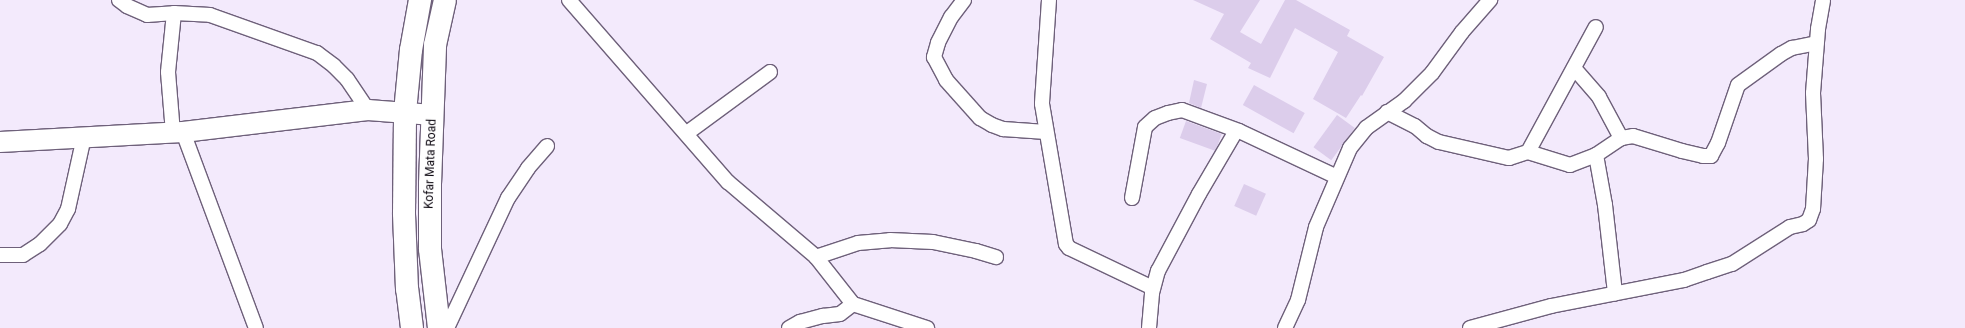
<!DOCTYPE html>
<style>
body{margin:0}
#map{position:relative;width:1965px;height:328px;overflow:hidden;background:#f3eafc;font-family:Roboto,sans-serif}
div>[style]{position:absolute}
.building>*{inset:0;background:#dccdeb;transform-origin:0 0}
.roads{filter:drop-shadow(1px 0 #6e607a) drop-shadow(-1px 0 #6e607a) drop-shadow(0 1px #6e607a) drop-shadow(0 -1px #6e607a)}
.street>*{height:14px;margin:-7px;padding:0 7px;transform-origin:7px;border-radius:7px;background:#fff}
.secondary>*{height:20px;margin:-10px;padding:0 10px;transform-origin:10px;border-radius:10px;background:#fff}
.primary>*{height:22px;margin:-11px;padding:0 11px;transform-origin:11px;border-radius:11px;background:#fff}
span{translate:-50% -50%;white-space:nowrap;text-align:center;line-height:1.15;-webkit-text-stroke:3px #fff;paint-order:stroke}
.street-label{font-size:12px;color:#0e0912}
</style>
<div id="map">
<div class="building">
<i style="clip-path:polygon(1193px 0,1260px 0,1240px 32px,1261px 44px,1285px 0,1296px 0,1350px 30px,1347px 36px,1384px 57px,1362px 96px,1361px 95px,1346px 118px,1313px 99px,1338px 52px,1295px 28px,1270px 78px,1248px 68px,1251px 63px,1210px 39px,1224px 14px)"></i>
<i style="clip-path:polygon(1194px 80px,1207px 84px,1201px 108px,1189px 103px)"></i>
<i style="left:1254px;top:85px;width:58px;height:23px;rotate:29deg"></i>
<i style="left:1337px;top:115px;width:22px;height:40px;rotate:36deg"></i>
<i style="left:1186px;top:121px;width:38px;height:18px;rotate:20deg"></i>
<i style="left:1244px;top:184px;width:24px;height:24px;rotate:24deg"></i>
</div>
<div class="roads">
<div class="street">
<i style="left:119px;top:0;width:10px;rotate:37deg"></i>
<i style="left:127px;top:6px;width:22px;rotate:24deg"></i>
<i style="left:147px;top:15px;width:27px;rotate:-4deg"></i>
<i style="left:569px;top:0;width:242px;rotate:48.9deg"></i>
<i style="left:728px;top:182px;width:116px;rotate:40.4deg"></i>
<i style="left:816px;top:257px;width:60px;rotate:51.8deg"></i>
<i style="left:853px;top:304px;width:78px;rotate:18deg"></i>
<i style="left:964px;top:0;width:21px;rotate:127deg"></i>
<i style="left:951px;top:17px;width:29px;rotate:117deg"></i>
<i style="left:938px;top:43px;width:15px;rotate:106deg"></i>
<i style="left:934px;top:57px;width:26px;rotate:62deg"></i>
<i style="left:946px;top:80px;width:51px;rotate:48.2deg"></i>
<i style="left:980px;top:118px;width:14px;rotate:30deg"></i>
<i style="left:992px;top:125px;width:12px;rotate:20deg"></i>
<i style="left:1003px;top:129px;width:43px;rotate:4deg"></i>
<i style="left:1049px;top:0;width:104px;rotate:93.9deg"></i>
<i style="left:1042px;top:104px;width:142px;rotate:80.3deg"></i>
<i style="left:1066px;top:244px;width:5px;rotate:53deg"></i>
<i style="left:1069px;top:248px;width:93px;rotate:25.5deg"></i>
<i style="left:1574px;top:68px;width:38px;rotate:49deg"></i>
<i style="left:1599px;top:97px;width:47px;rotate:61.8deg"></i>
<i style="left:1387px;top:112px;width:31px;rotate:27deg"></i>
<i style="left:1415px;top:126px;width:16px;rotate:40deg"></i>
<i style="left:1427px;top:136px;width:13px;rotate:27deg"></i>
<i style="left:1439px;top:142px;width:72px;rotate:12.9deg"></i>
<i style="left:1509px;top:158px;width:20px;rotate:-18deg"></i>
<i style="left:1528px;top:152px;width:44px;rotate:17.2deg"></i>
<i style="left:1570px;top:165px;width:28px;rotate:-21deg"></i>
<i style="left:1596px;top:155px;width:30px;rotate:-34deg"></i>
<i style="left:1621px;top:138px;width:12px;rotate:-9deg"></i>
<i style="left:1633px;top:136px;width:51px;rotate:17deg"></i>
<i style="left:1682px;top:151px;width:22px;rotate:13deg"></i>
<i style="left:1703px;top:156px;width:8px"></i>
<i style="left:1711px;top:156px;width:15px;rotate:-62deg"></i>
<i style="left:1718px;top:143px;width:61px;rotate:-71deg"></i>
<i style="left:1738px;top:85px;width:53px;rotate:-35.8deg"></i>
<i style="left:1781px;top:54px;width:13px;rotate:-29deg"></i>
<i style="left:1792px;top:48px;width:25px;rotate:-11deg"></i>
<i style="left:183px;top:132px;width:209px;rotate:69.6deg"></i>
<i style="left:173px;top:133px;width:61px;rotate:-94.7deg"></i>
<i style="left:168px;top:72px;width:59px;rotate:-84.2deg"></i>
<i style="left:174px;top:13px;width:36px;rotate:3deg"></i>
<i style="left:210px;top:15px;width:114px;rotate:19.6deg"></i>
<i style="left:317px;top:53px;width:21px;rotate:37deg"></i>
<i style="left:334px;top:66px;width:18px;rotate:45deg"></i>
<i style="left:347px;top:79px;width:37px;rotate:56deg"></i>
<i style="left:687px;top:133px;width:103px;rotate:-36.3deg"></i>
<i style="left:1528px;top:152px;width:142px;rotate:-61.5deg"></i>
<i style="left:1596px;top:155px;width:51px;rotate:79.8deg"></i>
<i style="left:1605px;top:205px;width:89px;rotate:83.5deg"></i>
<i style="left:1132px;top:198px;width:72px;rotate:-79.6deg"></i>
<i style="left:1145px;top:127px;width:13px;rotate:-42deg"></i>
<i style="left:1155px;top:118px;width:14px;rotate:-21deg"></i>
<i style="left:1168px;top:113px;width:14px;rotate:-12deg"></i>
<i style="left:1182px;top:110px;width:61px;rotate:20.2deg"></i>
<i style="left:1239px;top:131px;width:108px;rotate:25.1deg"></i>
<i style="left:0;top:255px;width:23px"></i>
<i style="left:23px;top:255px;width:20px;rotate:-33deg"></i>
<i style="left:40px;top:244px;width:28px;rotate:-45deg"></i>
<i style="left:60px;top:224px;width:17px;rotate:-62deg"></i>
<i style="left:68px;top:209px;width:74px;rotate:-77.5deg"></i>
<i style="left:816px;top:257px;width:44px;rotate:-18.4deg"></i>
<i style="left:858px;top:243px;width:32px;rotate:-5deg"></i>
<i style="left:890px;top:240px;width:43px;rotate:2.7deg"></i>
<i style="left:933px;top:242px;width:44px;rotate:11.8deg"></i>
<i style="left:976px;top:251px;width:21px;rotate:17deg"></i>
<i style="left:447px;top:328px;width:144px;rotate:-64.9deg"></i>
<i style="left:508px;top:198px;width:36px;rotate:-56deg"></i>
<i style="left:528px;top:168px;width:29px;rotate:-49deg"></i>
<i style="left:789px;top:328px;width:13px;rotate:-29deg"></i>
<i style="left:800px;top:322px;width:24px;rotate:-15deg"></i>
<i style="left:823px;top:316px;width:17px;rotate:-7deg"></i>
<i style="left:840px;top:314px;width:16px;rotate:-38deg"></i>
<i style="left:1149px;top:328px;width:35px;rotate:-85deg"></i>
<i style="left:1152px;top:293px;width:23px;rotate:-75deg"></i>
<i style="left:1158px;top:271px;width:87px;rotate:-62deg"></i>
<i style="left:1199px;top:194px;width:73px;rotate:-59.6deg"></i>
<i style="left:1285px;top:328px;width:31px;rotate:-65deg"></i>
<i style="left:1298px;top:300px;width:75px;rotate:-76.1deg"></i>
<i style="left:1316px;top:227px;width:86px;rotate:-66.7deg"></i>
<i style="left:1350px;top:148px;width:26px;rotate:-51deg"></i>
<i style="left:1366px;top:128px;width:47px;rotate:-35.4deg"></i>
<i style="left:1404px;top:101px;width:40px;rotate:-45deg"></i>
<i style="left:1432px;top:73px;width:51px;rotate:-53.8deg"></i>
<i style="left:1462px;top:32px;width:43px;rotate:-48.8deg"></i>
<i style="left:1470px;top:328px;width:84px;rotate:-15.2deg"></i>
<i style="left:1551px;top:306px;width:136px;rotate:-11.1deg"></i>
<i style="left:1684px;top:280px;width:24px;rotate:-19deg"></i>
<i style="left:1707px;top:272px;width:26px;rotate:-18deg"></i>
<i style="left:1732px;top:264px;width:69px;rotate:-32.5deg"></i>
<i style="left:1790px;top:227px;width:13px;rotate:-13deg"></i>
<i style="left:1803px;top:224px;width:7px;rotate:-34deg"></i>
<i style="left:1809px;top:220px;width:12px;rotate:-70deg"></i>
<i style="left:1813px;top:209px;width:50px;rotate:-86.6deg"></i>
<i style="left:1816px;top:159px;width:66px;rotate:-92.6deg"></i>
<i style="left:1813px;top:93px;width:64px;rotate:-85.5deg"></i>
<i style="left:1818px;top:29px;width:29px;rotate:-80deg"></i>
</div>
<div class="secondary">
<i style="left:0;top:142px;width:183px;rotate:-3.1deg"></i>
<i style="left:183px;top:132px;width:186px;rotate:-6.8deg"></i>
<i style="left:368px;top:110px;width:65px;rotate:4.4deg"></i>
</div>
<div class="primary">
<i style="left:412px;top:328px;width:39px;rotate:-97deg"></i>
<i style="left:407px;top:289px;width:76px;rotate:-92.3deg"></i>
<i style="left:404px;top:213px;width:101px;rotate:-89.4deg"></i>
<i style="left:405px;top:112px;width:62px;rotate:-84.5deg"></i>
<i style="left:411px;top:50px;width:51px;rotate:-79.8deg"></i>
<i style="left:439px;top:328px;width:80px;rotate:-96.5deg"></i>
<i style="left:430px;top:249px;width:65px;rotate:-90deg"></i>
<i style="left:430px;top:184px;width:139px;rotate:-87.9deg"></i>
<i style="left:435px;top:45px;width:46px;rotate:-77.5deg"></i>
</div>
</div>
<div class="street-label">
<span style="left:431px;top:164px;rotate:-88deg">Kofar Mata Road</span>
</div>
</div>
